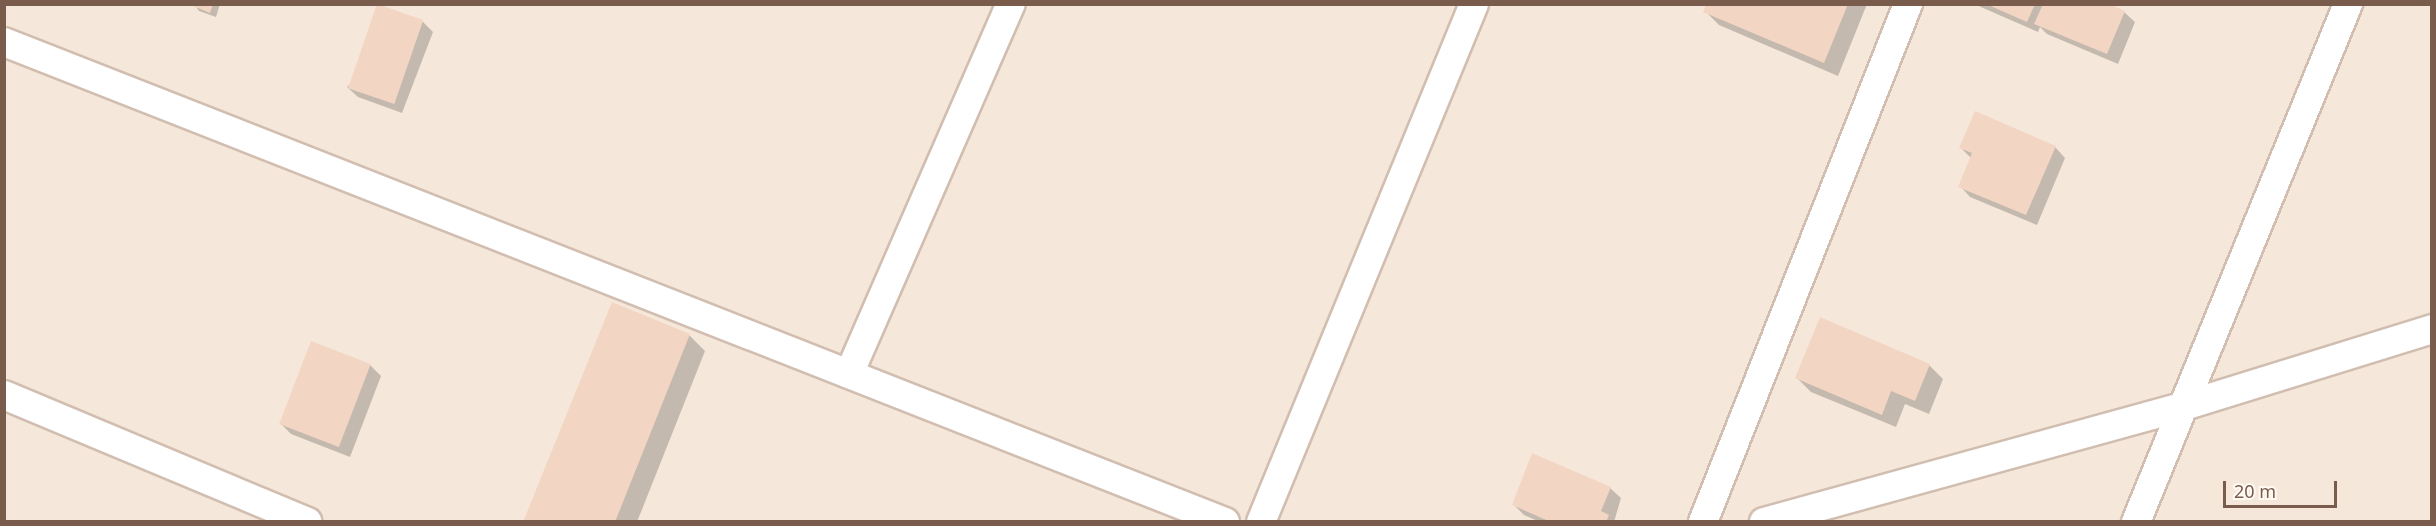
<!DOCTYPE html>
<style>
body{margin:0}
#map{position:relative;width:2436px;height:526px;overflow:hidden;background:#fdf6ec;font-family:"Noto Sans",sans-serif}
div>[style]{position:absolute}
.residential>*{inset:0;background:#f5e8da;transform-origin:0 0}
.shadow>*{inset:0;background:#0003}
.building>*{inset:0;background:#f3d5c3;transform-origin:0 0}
.roads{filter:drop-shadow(2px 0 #d1beb0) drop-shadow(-2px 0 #d1beb0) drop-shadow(0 2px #d1beb0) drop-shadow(0 -2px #d1beb0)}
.minor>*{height:28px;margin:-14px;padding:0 14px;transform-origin:14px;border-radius:14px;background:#fff}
span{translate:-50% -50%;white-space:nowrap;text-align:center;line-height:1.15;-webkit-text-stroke:4.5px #fffaf3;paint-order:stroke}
.frame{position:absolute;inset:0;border:6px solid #7a5c4d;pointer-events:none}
.scale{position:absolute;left:2223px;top:481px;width:114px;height:27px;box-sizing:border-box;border:3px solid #7a5c4d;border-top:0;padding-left:8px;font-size:18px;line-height:21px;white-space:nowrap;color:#7a5c4d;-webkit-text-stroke:4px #fffaf3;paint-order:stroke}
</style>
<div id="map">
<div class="residential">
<i style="left:5px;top:5px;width:2426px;height:516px"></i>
</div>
<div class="shadow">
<i style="clip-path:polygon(194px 4px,220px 4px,216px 17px,199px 11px)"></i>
<i style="clip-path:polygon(1708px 4px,1867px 4px,1838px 76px,1719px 25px,1705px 11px)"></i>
<i style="clip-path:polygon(1974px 4px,2107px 4px,2124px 12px,2135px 22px,2118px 64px,2047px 34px,2040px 27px,2038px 32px)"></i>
<i style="clip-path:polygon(422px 21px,433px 32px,402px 113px,358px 97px,347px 87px)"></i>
<i style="clip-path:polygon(2055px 147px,2065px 158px,2037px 225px,1970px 197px,1960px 186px,1971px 158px,1961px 148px)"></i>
<i style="clip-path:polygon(689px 335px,705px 351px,637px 522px,524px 522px)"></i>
<i style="clip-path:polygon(370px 365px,381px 376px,350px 457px,291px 434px,281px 424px)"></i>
<i style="clip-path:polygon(1929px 365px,1943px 379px,1929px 414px,1905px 404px,1896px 427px,1811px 392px,1797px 378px)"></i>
<i style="clip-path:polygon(1610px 488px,1621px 498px,1614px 522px,1540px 522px,1524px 515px,1513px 504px)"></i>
</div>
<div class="building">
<i style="clip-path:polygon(188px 4px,213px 4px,210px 13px)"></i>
<i style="left:377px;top:4px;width:49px;height:89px;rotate:19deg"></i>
<i style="clip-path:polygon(1706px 4px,1848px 4px,1824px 63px,1703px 12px)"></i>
<i style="clip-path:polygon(1986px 4px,2035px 4px,2027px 22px)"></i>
<i style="clip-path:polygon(2043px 4px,2110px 4px,2125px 11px,2107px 54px,2034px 24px)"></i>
<i style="clip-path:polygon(1975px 111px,2056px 146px,2026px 215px,1958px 187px,1972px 153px,1959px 148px)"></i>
<i style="clip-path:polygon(612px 302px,690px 334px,615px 522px,523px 522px)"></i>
<i style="clip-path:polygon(1820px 317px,1930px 364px,1915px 401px,1891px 391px,1882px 415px,1795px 378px)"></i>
<i style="left:311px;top:341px;width:64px;height:89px;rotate:21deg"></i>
<i style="clip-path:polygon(1532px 453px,1611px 487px,1601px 511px,1609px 515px,1606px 522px,1551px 522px,1512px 505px)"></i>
</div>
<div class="roads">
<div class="minor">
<i style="left:4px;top:42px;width:1312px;rotate:21.46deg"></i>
<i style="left:849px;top:374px;width:404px;rotate:-66.4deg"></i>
<i style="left:4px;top:395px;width:329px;rotate:22.7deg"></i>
<i style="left:1261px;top:522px;width:560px;rotate:-67.65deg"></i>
<i style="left:1703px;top:522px;width:557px;rotate:-68.41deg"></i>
<i style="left:1764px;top:522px;width:436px;rotate:-15.4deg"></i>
<i style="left:2184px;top:406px;width:260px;rotate:-17.2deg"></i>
<i style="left:2136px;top:522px;width:560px;rotate:-67.74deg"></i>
</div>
</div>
<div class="frame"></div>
<div class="scale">20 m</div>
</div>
